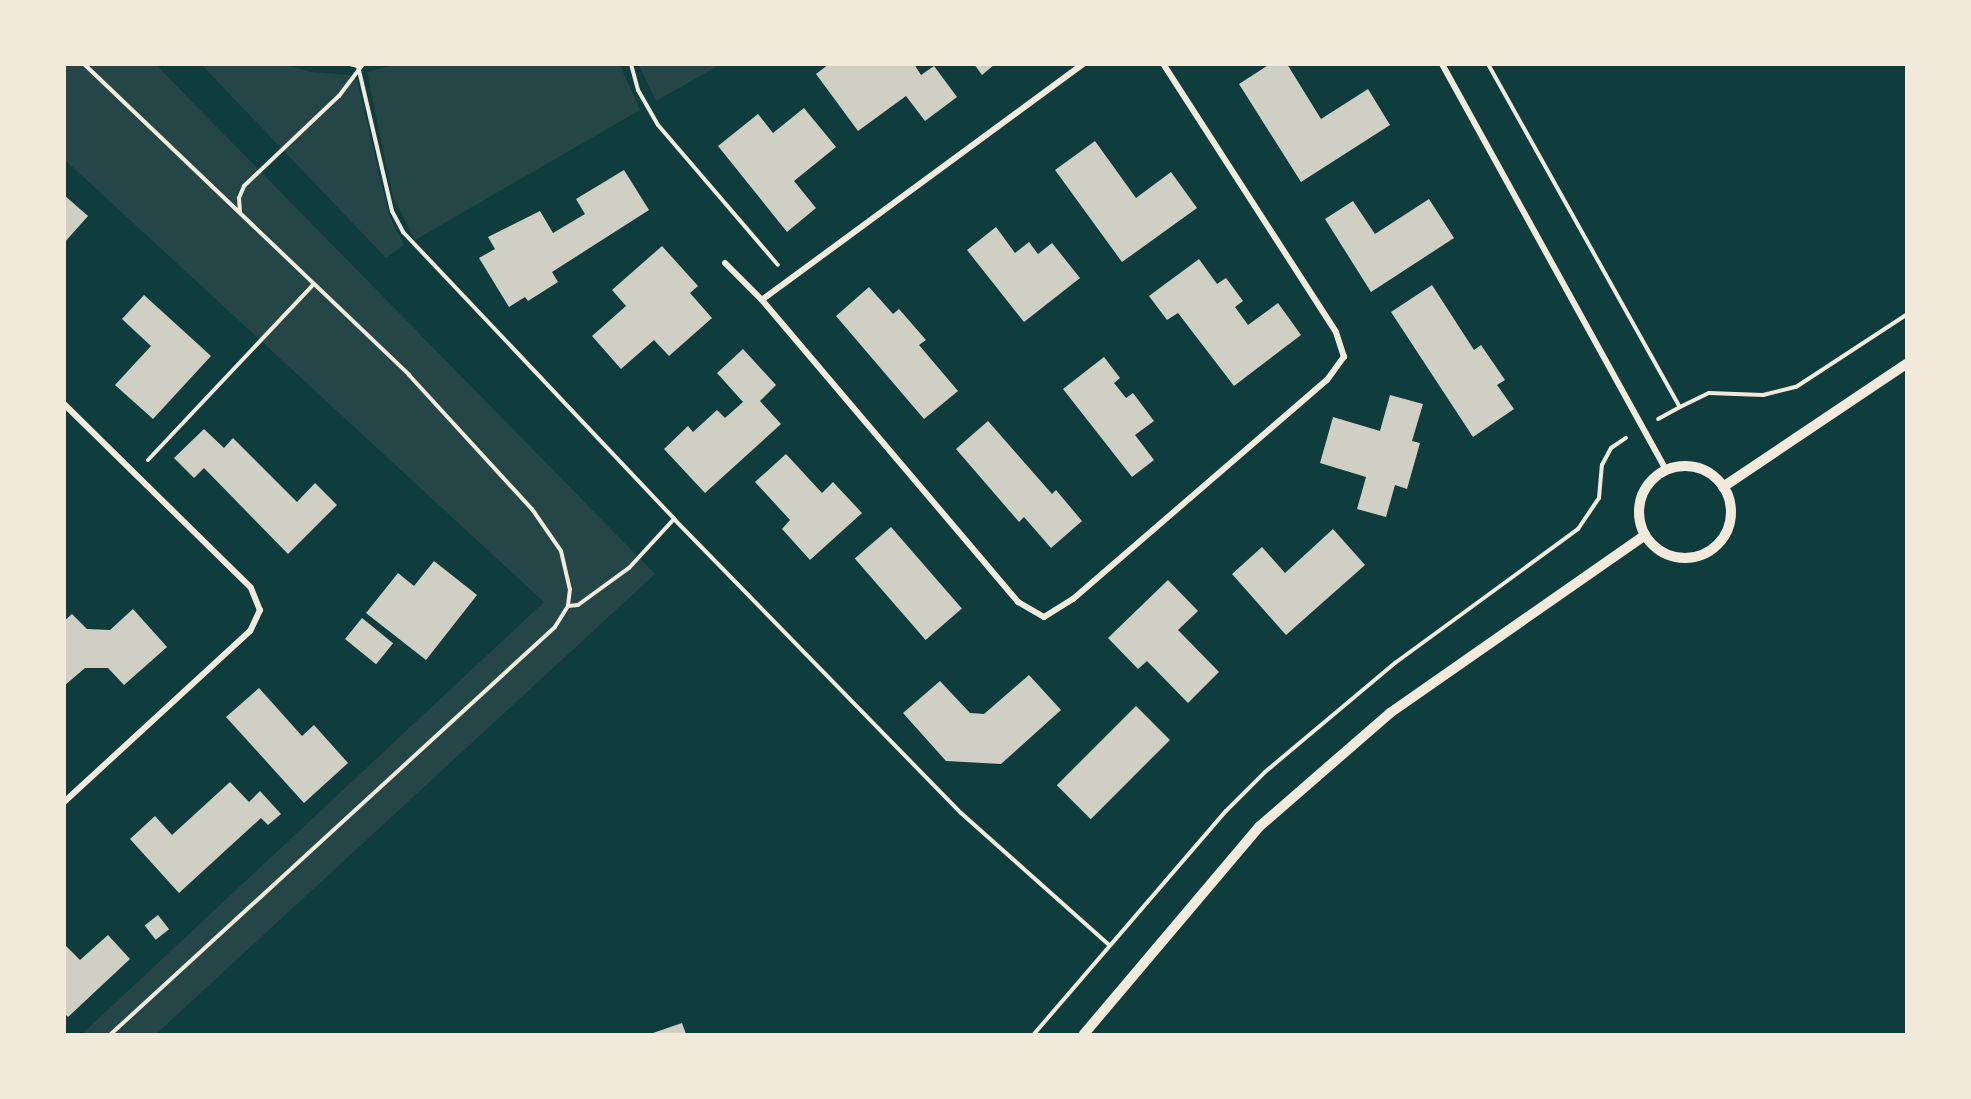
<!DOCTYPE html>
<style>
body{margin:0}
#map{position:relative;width:1971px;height:1099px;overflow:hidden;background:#0f3d3e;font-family:Jost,sans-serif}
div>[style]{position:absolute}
.green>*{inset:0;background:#244646}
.building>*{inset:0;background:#cfcfc3;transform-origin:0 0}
.path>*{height:4px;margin:-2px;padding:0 2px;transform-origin:2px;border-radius:2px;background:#f1e9da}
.minor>*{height:6px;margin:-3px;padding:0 3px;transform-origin:3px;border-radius:3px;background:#f1e9da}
.tertiary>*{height:10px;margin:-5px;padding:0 5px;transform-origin:5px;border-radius:5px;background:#f1e9da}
.tertiary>.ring{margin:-5px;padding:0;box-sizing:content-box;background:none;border:10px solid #f1e9da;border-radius:50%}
span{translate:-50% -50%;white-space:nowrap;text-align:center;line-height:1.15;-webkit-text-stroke:5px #f1e9da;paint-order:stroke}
.frame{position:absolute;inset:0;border:66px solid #f1e9da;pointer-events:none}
</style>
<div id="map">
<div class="green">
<i style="clip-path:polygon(64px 65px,156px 65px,655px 574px,156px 1034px,82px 1034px,544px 602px,65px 160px)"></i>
<i style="clip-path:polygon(202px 65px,286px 65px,311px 72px,350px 75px,357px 80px,389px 215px,404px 245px,386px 258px)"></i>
<i style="clip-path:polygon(393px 65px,620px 65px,640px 110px,415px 240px,393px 197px,367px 72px)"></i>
<i style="clip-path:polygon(639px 65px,639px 64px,719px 65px,656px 101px)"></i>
</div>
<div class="building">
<i style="clip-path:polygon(829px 64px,914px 64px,921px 75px,934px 66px,957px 97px,925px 121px,906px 96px,858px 131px,816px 74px)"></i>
<i style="clip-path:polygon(974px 64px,995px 64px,982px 75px)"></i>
<i style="clip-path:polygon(1270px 64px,1287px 64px,1321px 119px,1368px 89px,1390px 125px,1301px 182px,1239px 84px)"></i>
<i style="clip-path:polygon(804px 108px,836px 147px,794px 181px,816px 208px,787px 232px,718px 146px,758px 114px,773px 133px)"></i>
<i style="clip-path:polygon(1095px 141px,1136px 198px,1171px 172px,1197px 208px,1122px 262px,1055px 170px)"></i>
<i style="clip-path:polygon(624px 170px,649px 210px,552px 272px,558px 282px,528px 301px,525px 297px,509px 307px,479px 258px,495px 249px,488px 237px,540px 211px,553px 233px,585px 214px,576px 199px)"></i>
<i style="clip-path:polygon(64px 195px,88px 216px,64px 243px)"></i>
<i style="clip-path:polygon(1429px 199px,1454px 238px,1371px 292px,1325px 219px,1353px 201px,1375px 234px)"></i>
<i style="clip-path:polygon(996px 227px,1015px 253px,1029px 242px,1038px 254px,1052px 243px,1080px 278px,1024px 322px,967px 250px)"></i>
<i style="clip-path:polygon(662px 246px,698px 286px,690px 293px,712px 318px,669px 356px,654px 340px,621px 369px,592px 336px,626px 306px,612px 290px)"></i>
<i style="clip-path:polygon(1199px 259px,1217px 284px,1226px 278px,1243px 301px,1235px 307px,1248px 325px,1278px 303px,1301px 335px,1234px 386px,1178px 313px,1167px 320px,1149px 296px)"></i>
<i style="clip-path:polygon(1432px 285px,1474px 350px,1481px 345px,1505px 380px,1497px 385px,1514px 409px,1473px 437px,1391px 312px)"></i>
<i style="clip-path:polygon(869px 287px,893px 314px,899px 309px,926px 340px,919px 345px,958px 391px,924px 419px,836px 316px)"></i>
<i style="clip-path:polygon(144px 295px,211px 356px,153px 419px,115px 385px,151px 346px,122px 319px)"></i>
<i style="clip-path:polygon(743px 349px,776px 385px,760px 401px,781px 424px,705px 493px,664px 449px,688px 426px,693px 432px,717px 410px,725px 418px,743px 402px,717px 373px)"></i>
<i style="clip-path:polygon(1104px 357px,1120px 378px,1114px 383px,1126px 398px,1133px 393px,1154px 421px,1135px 435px,1154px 460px,1132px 477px,1063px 389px)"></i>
<i style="clip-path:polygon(1390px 395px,1423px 404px,1412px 441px,1420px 443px,1407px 489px,1395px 485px,1386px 517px,1357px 509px,1366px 477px,1320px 463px,1333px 417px,1380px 431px)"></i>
<i style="clip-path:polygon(988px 421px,1052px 494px,1056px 490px,1082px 521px,1051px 548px,1024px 517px,1019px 522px,956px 449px)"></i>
<i style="clip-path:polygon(204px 429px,224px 448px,233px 438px,297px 502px,315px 483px,337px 505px,288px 554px,204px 468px,194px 478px,174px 458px)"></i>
<i style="clip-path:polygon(786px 454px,822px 493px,833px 482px,862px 513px,810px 560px,782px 529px,790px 520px,755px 482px)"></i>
<i style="left:891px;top:527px;width:108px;height:48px;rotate:49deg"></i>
<i style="clip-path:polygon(1333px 529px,1365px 565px,1286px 635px,1232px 574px,1262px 547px,1285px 573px)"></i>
<i style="clip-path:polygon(434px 561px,477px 595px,426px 660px,366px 613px,398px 573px,414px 586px)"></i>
<i style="clip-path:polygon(1168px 580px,1198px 611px,1178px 630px,1219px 672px,1188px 703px,1147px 661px,1138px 669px,1108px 638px)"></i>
<i style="clip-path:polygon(133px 609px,167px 647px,124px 685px,108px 668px,85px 668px,64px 686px,64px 621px,72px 614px,87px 629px,110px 630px)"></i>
<i style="left:362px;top:618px;width:40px;height:27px;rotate:39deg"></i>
<i style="clip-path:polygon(1029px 675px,1061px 710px,1001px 764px,946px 761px,903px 713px,940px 681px,970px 713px,984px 714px)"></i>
<i style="clip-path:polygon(259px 688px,302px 736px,314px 725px,348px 763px,304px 803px,226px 717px)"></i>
<i style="left:1136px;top:706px;width:48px;height:112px;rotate:45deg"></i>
<i style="clip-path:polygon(230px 782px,249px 802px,260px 791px,281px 814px,268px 825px,261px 818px,179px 893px,130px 839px,155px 816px,172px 835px)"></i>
<i style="left:158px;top:915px;width:18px;height:17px;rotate:52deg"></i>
<i style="clip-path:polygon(108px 935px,130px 959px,68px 1017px,64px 1013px,64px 944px,80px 960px)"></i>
<i style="clip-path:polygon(682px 1023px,686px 1034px,650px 1034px)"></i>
</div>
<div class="path">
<i style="left:84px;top:64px;width:450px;rotate:43.7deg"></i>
<i style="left:409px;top:375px;width:182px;rotate:47.5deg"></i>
<i style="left:532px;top:509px;width:51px;rotate:55.4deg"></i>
<i style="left:561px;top:551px;width:39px;rotate:77deg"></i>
<i style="left:570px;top:589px;width:17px;rotate:97deg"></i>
<i style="left:568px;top:606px;width:25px;rotate:122deg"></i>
<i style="left:555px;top:627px;width:602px;rotate:137.49deg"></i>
<i style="left:350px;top:64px;width:8px;rotate:14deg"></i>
<i style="left:358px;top:66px;width:149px;rotate:76.8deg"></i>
<i style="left:392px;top:211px;width:24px;rotate:62deg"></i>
<i style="left:403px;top:232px;width:395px;rotate:46.6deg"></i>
<i style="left:674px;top:519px;width:411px;rotate:45.7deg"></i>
<i style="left:961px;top:813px;width:198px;rotate:41.7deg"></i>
<i style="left:631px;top:64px;width:27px;rotate:75deg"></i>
<i style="left:638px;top:90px;width:40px;rotate:60.3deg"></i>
<i style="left:658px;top:125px;width:184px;rotate:49.4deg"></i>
<i style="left:1488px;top:64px;width:393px;rotate:60.8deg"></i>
<i style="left:1680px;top:407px;width:25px;rotate:151deg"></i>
<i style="left:240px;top:212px;width:14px;rotate:-94deg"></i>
<i style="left:239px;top:198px;width:13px;rotate:-67deg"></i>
<i style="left:244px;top:186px;width:131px;rotate:-43.5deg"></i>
<i style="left:339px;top:96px;width:40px;rotate:-53deg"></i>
<i style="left:1680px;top:407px;width:32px;rotate:-26deg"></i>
<i style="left:1709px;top:393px;width:54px;rotate:2.1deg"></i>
<i style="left:1763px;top:395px;width:34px;rotate:-14deg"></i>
<i style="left:1796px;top:387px;width:131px;rotate:-33.2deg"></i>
<i style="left:148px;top:460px;width:242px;rotate:-46.7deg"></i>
<i style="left:568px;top:606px;width:10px;rotate:-6deg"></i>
<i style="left:578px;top:605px;width:63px;rotate:-36deg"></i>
<i style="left:629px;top:568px;width:67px;rotate:-47.4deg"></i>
<i style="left:1034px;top:1034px;width:294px;rotate:-49.3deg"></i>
<i style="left:1226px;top:811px;width:55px;rotate:-45deg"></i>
<i style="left:1265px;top:772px;width:170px;rotate:-40deg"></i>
<i style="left:1395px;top:663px;width:227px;rotate:-36.2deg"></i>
<i style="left:1578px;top:529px;width:37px;rotate:-56deg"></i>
<i style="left:1599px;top:498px;width:33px;rotate:-85deg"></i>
<i style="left:1602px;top:465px;width:19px;rotate:-62deg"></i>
<i style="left:1611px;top:448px;width:18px;rotate:-34deg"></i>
</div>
<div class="minor">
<i style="left:1083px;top:64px;width:398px;rotate:143.7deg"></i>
<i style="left:762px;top:300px;width:396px;rotate:49.7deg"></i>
<i style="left:1018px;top:602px;width:30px;rotate:30deg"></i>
<i style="left:1044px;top:617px;width:34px;rotate:-32deg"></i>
<i style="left:1073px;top:599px;width:335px;rotate:-40.8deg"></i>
<i style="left:1327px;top:380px;width:29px;rotate:-54deg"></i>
<i style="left:1344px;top:357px;width:26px;rotate:-108deg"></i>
<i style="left:1336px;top:332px;width:319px;rotate:-122.8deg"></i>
<i style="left:1442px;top:64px;width:464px;rotate:61.1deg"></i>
<i style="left:725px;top:263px;width:52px;rotate:45deg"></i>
<i style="left:64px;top:404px;width:262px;rotate:44.5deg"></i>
<i style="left:251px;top:588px;width:24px;rotate:68deg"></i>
<i style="left:260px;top:610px;width:23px;rotate:115deg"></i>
<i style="left:250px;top:631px;width:253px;rotate:137.4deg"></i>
</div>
<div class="tertiary">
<i class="ring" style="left:1639px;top:466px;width:82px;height:82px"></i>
<i style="left:1723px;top:487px;width:220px;rotate:-33.9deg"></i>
<i style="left:1084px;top:1034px;width:272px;rotate:-49.8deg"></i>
<i style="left:1260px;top:826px;width:172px;rotate:-41deg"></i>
<i style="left:1390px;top:713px;width:311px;rotate:-34.9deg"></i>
</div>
<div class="frame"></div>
</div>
